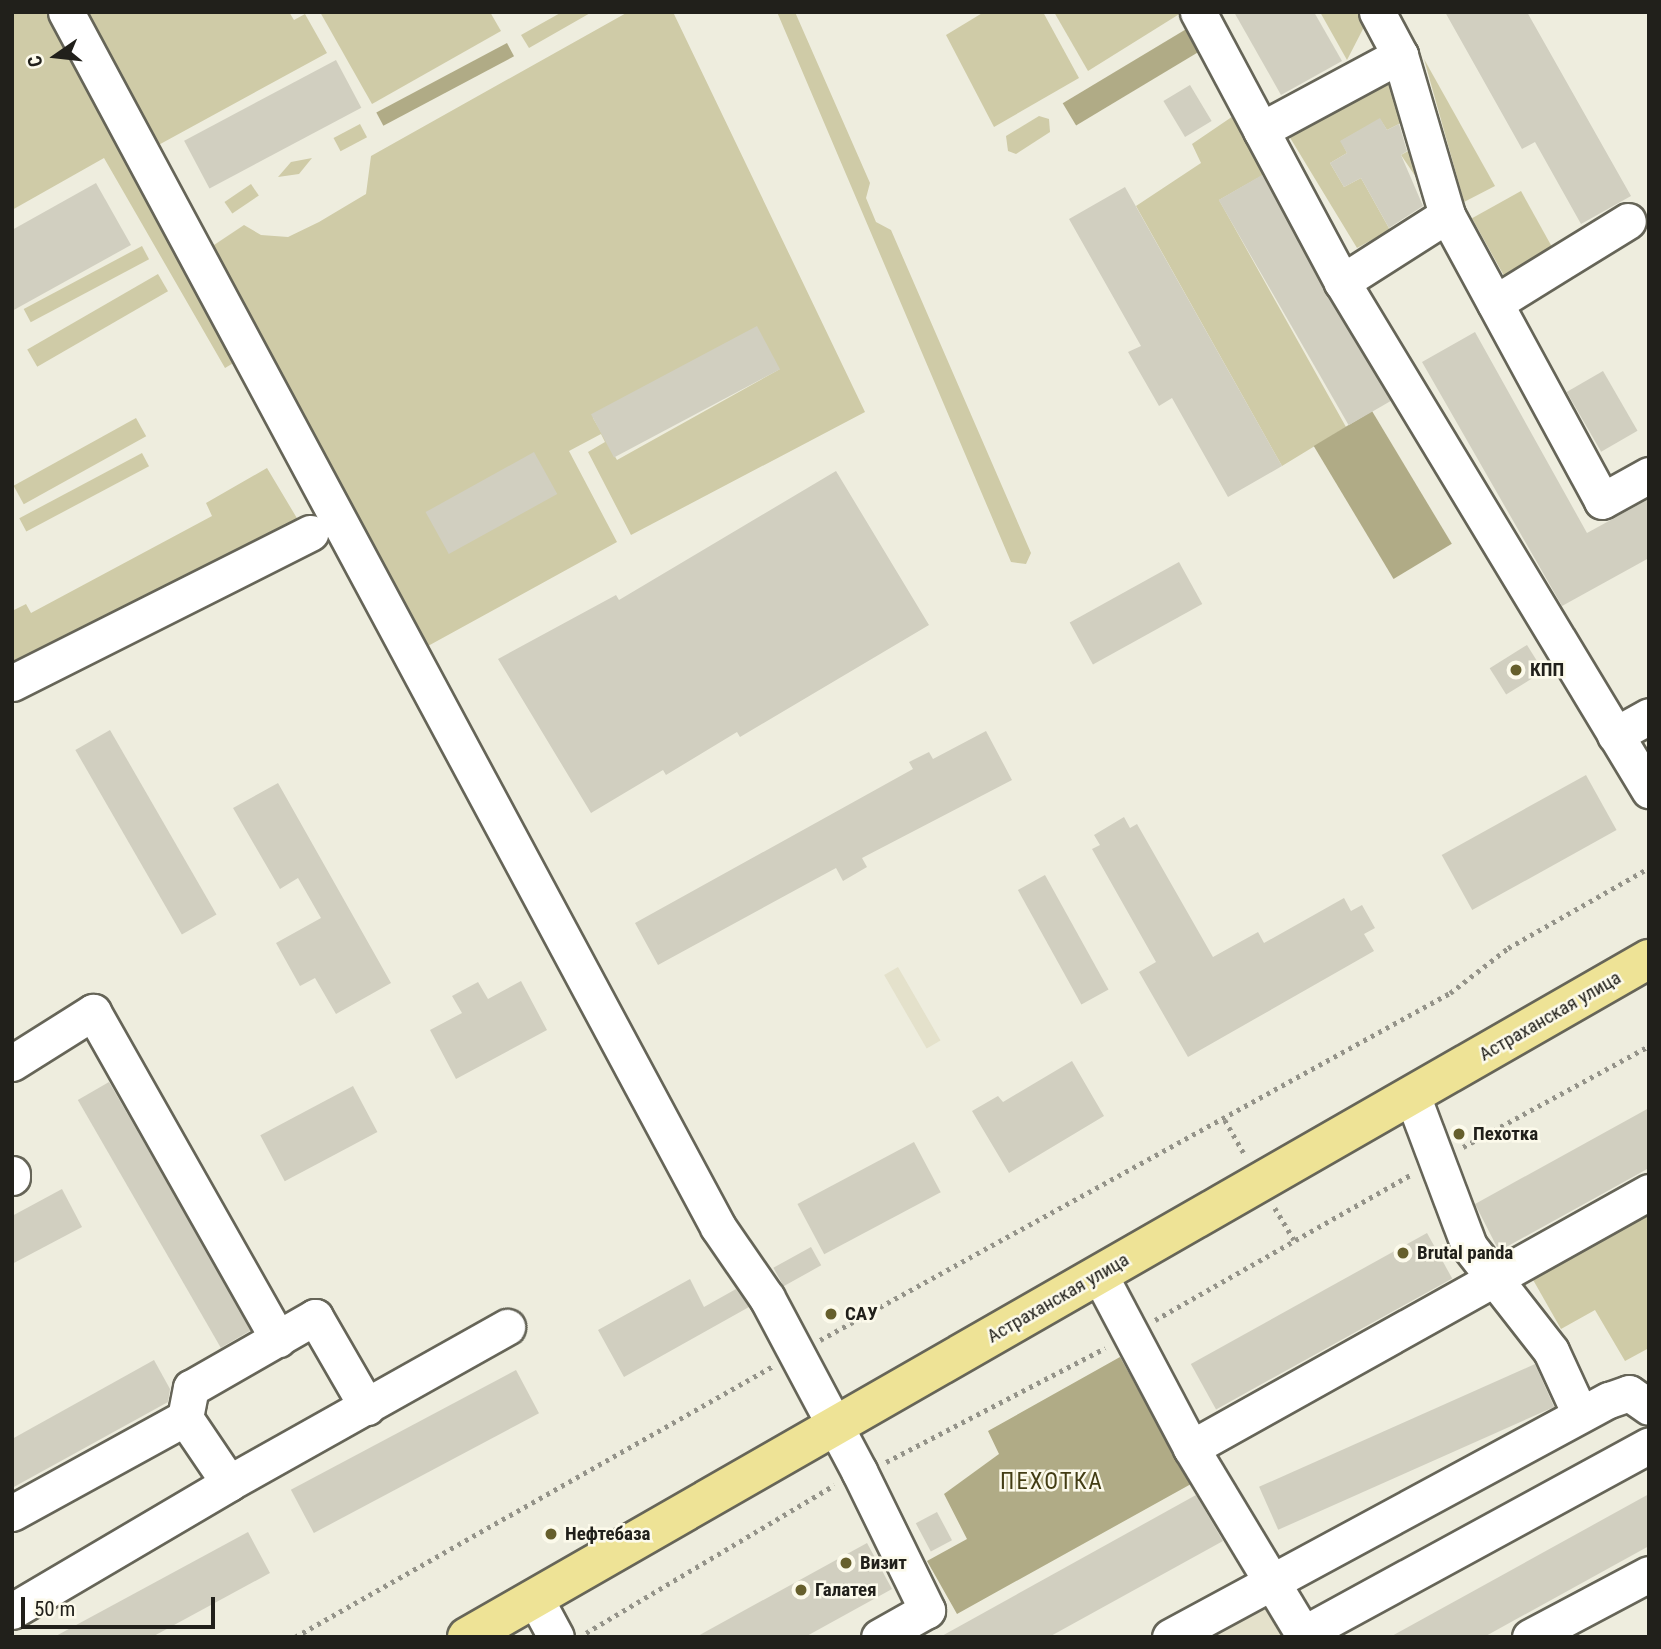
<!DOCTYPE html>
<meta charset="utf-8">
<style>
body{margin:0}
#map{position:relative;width:1661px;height:1649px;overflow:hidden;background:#eeedde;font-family:"Roboto Condensed",sans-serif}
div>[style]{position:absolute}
.built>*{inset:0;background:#e4e1cb;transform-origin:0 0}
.green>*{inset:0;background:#cfcba7;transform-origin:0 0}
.forest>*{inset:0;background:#b0ab86;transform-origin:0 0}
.building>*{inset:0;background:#d1cfc0;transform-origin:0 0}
.path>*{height:4.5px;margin-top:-2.25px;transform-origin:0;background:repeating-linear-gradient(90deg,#949389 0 3.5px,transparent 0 8.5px)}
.roads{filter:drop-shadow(2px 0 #666558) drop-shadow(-2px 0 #666558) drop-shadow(0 2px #666558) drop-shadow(0 -2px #666558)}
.minor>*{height:35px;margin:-17.5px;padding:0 17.5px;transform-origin:17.5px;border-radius:17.5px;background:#fff}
.major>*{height:38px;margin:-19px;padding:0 19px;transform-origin:19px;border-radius:19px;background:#eee396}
.dots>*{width:19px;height:19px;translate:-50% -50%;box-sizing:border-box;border:4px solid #fcfaeb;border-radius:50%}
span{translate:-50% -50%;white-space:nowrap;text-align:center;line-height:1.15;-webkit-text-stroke:5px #fcfaeb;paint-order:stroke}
.poi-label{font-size:19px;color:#21201b;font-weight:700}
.left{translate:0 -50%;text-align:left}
.street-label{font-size:19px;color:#21201b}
.quarter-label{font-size:23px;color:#433d14;letter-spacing:2px}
.frame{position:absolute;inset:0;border:14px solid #21201b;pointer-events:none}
.north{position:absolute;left:21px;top:21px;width:70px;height:70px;-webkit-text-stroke:5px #fcfaeb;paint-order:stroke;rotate:256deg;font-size:19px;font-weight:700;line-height:28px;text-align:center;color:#21201b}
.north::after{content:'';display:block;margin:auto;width:24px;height:32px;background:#21201b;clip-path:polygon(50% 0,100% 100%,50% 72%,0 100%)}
.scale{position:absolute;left:21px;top:1597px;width:194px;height:32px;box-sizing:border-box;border:4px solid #21201b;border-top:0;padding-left:9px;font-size:21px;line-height:24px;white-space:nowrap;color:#21201b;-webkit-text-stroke:5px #fcfaeb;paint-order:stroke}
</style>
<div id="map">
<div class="built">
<i style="left:898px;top:967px;width:85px;height:16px;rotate:60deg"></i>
<i style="clip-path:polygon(1269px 1599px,1295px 1637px,1201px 1637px)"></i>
</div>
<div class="green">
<i style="clip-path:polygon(12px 12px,51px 12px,247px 355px,225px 368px,104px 158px,12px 210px)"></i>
<i style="clip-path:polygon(79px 12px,289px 12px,294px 20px,305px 14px,327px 53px,153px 148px)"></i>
<i style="clip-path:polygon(320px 12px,490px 12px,501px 31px,372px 104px)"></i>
<i style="clip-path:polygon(562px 12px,592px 12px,529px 48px,521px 35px)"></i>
<i style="clip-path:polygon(evenodd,628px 12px,673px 12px,865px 412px,631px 535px,588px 452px,605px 442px,601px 434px,569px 451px,617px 542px,428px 646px,211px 247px,244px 225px,261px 235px,288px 237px,319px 222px,366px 194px,371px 156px,628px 12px,780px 369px,617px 460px,593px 418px,780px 369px)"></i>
<i style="clip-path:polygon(777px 12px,795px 12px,870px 183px,866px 198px,876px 222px,891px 230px,1031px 553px,1026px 564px,1011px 562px)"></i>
<i style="clip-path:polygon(984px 12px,1043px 12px,1079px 78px,994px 127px,946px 35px)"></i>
<i style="clip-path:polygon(1054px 12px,1181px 12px,1181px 13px,1088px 71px)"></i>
<i style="clip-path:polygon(1320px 12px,1363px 12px,1364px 27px,1347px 60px)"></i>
<i style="clip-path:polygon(1424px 59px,1495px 186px,1464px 202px)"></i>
<i style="clip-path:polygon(1391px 72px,1415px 120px,1434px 204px,1401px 155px,1417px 146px,1403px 122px,1387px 130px,1380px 119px,1341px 141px,1347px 153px,1330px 163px,1344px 187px,1361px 178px,1390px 230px,1357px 248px,1289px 136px,1290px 126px)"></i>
<i style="clip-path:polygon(1242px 110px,1263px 175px,1219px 200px,1346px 427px,1282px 466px,1136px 206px,1201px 163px,1192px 144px)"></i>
<i style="clip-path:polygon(1039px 116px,1049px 119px,1050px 132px,1016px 154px,1008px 151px,1006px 136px)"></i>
<i style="left:360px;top:124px;width:15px;height:30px;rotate:62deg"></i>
<i style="clip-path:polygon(312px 158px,299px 174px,278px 177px,291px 162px)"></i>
<i style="left:251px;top:184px;width:14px;height:32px;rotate:56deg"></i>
<i style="left:1521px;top:191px;width:66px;height:56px;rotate:61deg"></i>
<i style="left:142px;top:246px;width:15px;height:134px;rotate:62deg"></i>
<i style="left:158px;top:274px;width:20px;height:151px;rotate:60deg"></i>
<i style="left:136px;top:418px;width:21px;height:140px;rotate:61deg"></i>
<i style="left:142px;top:453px;width:15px;height:139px;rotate:62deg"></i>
<i style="clip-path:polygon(267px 468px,301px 525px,12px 665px,12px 611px,26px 604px,31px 613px,212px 516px,206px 503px)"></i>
<i style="clip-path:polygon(1649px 1212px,1649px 1348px,1625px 1361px,1595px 1310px,1561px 1329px,1532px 1278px)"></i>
</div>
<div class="forest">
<i style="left:1193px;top:25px;width:26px;height:152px;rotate:59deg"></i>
<i style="left:507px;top:43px;width:15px;height:148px;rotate:62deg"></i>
<i style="left:1372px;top:411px;width:155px;height:68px;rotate:59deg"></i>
<i style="clip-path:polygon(1120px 1357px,1191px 1484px,957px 1614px,927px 1561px,967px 1539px,944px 1494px,999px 1454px,988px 1431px)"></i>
</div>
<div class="building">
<i style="clip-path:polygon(1234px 12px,1314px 12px,1342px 61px,1281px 95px)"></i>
<i style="clip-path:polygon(1445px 12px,1527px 12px,1631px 196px,1581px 224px,1535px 142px,1522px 149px)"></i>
<i style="left:336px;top:60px;width:54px;height:172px;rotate:62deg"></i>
<i style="left:1190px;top:85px;width:42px;height:31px;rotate:59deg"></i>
<i style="clip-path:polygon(1380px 118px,1387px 130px,1399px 124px,1407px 151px,1401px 155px,1423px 206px,1389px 228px,1361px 178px,1344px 187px,1330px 163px,1347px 153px,1340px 141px)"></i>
<i style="left:1262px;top:175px;width:260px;height:50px;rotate:60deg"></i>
<i style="clip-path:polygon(96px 183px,131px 245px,12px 311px,12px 230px)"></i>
<i style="clip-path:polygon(1125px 187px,1282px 466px,1228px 497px,1172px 398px,1159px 406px,1128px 352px,1141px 346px,1069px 219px)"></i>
<i style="left:757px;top:326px;width:49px;height:188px;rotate:62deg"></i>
<i style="clip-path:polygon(1475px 332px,1587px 533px,1649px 499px,1649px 558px,1562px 606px,1422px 362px)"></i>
<i style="left:1603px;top:371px;width:69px;height:42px;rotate:60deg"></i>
<i style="left:534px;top:452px;width:48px;height:124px;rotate:61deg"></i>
<i style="clip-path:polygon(836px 471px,929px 625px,740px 737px,737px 732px,666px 775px,663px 770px,591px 813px,498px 659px,616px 595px,619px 600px)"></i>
<i style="left:1179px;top:562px;width:48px;height:125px;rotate:61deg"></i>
<i style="left:1527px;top:645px;width:31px;height:44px;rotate:58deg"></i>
<i style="left:110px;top:730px;width:213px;height:40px;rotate:60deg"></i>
<i style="clip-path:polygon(986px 731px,1012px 780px,862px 858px,867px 867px,843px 881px,836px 868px,658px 965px,635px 923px,913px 769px,909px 762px,929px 752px,933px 759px)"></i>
<i style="left:1586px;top:775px;width:63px;height:165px;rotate:61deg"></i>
<i style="clip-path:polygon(278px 783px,391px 983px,336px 1014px,315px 978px,300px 986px,276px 943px,321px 918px,298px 878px,280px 889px,233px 808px)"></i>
<i style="clip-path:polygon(1124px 817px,1130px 828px,1137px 824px,1213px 957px,1258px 932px,1264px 943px,1344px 898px,1351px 911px,1362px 905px,1375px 928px,1364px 934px,1374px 951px,1188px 1057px,1139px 972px,1156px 962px,1092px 849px,1100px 845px,1094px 835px)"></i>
<i style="left:1045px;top:875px;width:131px;height:31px;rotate:61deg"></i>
<i style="clip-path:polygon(521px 981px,547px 1030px,456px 1079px,430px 1030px,462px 1013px,452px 996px,478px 982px,488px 999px)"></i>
<i style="clip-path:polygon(1072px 1061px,1104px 1116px,1009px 1173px,972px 1111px,998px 1096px,1003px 1102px)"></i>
<i style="left:109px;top:1082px;width:286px;height:36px;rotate:60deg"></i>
<i style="left:353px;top:1086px;width:52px;height:105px;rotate:62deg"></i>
<i style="clip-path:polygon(1649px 1108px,1649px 1168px,1499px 1251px,1475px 1204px)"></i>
<i style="left:914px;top:1142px;width:57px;height:132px;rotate:62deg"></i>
<i style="clip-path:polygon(62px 1189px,82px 1227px,12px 1264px,12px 1216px)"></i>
<i style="left:1427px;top:1233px;width:52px;height:270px;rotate:61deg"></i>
<i style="left:811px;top:1247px;width:21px;height:43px;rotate:61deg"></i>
<i style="clip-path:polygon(690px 1279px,704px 1307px,736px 1289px,749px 1307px,624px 1377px,598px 1330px)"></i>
<i style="clip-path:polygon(154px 1360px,170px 1389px,168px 1402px,12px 1488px,12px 1439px)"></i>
<i style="left:1535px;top:1364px;width:47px;height:302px;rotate:66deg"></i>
<i style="left:516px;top:1370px;width:49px;height:255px;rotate:62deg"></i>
<i style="clip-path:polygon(1649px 1494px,1649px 1546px,1484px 1637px,1390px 1637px)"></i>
<i style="clip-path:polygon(1196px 1495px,1223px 1541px,1049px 1637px,940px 1637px)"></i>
<i style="left:937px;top:1512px;width:32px;height:24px;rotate:62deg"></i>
<i style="clip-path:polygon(248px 1532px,270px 1573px,152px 1637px,54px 1637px)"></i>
<i style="clip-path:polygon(867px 1543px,892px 1589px,805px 1637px,696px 1637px)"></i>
</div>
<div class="path">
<i style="left:1225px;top:1120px;width:40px;rotate:60.3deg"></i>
<i style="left:1463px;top:1147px;width:212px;rotate:-28.5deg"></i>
<i style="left:1275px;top:1208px;width:37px;rotate:59deg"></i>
<i style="left:1155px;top:1320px;width:296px;rotate:-29.6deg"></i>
<i style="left:820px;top:1340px;width:719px;rotate:-28.85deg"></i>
<i style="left:1450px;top:993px;width:73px;rotate:-37.8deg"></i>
<i style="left:1508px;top:948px;width:162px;rotate:-29.6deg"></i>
<i style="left:886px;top:1462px;width:247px;rotate:-27.5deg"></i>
<i style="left:586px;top:1633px;width:289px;rotate:-30.8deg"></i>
<i style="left:295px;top:1637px;width:549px;rotate:-29.55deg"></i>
</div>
<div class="roads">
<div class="minor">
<i style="left:66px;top:12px;width:1379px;rotate:61.78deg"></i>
<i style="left:718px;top:1227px;width:86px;rotate:55.4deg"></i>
<i style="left:767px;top:1298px;width:196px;rotate:62deg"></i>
<i style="left:859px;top:1471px;width:155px;rotate:63.9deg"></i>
<i style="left:927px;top:1610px;width:55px;rotate:150.6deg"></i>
<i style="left:1198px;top:12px;width:134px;rotate:61.9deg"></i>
<i style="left:1377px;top:12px;width:49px;rotate:61.9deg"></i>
<i style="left:1400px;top:55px;width:167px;rotate:73.6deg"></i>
<i style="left:1447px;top:215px;width:125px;rotate:147.5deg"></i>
<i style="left:1342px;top:282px;width:172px;rotate:-118.1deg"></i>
<i style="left:1261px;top:130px;width:158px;rotate:-28.3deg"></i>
<i style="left:1447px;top:215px;width:325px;rotate:61.5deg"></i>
<i style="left:1602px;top:501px;width:54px;rotate:-29deg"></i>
<i style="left:1342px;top:282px;width:594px;rotate:58.85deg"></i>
<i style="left:1495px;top:303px;width:156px;rotate:-31.7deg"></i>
<i style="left:12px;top:683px;width:334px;rotate:-26.7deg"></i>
<i style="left:1615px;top:735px;width:39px;rotate:-29deg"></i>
<i style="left:12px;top:1063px;width:96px;rotate:-32.2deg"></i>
<i style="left:93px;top:1012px;width:376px;rotate:60.5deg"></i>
<i style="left:1412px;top:1095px;width:161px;rotate:69.3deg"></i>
<i style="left:1469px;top:1246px;width:133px;rotate:52deg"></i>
<i style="left:1551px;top:1351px;width:69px;rotate:65.3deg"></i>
<i style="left:12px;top:1174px;width:3px;rotate:90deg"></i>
<i style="left:1099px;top:1274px;width:197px;rotate:62.1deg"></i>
<i style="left:1191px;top:1448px;width:221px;rotate:58.9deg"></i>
<i style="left:1191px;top:1448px;width:525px;rotate:-29.2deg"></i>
<i style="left:229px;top:1483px;width:319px;rotate:-29.3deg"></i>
<i style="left:12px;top:1513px;width:197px;rotate:-28.8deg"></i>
<i style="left:185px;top:1418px;width:31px;rotate:-79deg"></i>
<i style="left:191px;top:1388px;width:143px;rotate:-29.8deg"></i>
<i style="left:315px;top:1317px;width:104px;rotate:60deg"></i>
<i style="left:535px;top:1598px;width:44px;rotate:61.7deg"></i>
<i style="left:12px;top:1611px;width:252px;rotate:-30.5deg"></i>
<i style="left:229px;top:1483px;width:78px;rotate:-124.1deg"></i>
<i style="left:1303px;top:1634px;width:394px;rotate:-28.6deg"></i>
<i style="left:1170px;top:1637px;width:499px;rotate:-28.4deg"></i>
<i style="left:1609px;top:1400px;width:21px;rotate:-19deg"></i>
<i style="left:1629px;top:1393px;width:24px;rotate:35deg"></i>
<i style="left:1530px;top:1637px;width:135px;rotate:-27.9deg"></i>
</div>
<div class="major">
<i style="left:467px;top:1637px;width:1363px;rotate:-29.84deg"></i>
</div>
</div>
<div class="dots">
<i style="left:1516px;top:670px;background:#665f2c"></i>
<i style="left:1459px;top:1134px;background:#665f2c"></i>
<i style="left:1403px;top:1253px;background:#665f2c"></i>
<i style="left:831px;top:1314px;background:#665f2c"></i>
<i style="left:551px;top:1534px;background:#665f2c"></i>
<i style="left:846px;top:1563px;background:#665f2c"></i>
<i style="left:801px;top:1590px;background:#665f2c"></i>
</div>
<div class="poi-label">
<span class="left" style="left:1530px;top:670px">КПП</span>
<span class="left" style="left:1473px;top:1134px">Пехотка</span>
<span class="left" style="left:1417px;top:1253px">Brutal panda</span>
<span class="left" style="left:845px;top:1314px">САУ</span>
<span class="left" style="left:565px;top:1534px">Нефтебаза</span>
<span class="left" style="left:860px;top:1563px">Визит</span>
<span class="left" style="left:815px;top:1590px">Галатея</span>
</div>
<div class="street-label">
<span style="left:1550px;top:1016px;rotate:-30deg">Астраханская улица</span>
<span style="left:1058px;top:1298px;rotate:-30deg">Астраханская улица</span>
</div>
<div class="quarter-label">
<span style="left:1052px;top:1482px">ПЕХОТКА</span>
</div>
<div class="frame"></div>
<div class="north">С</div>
<div class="scale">50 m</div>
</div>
